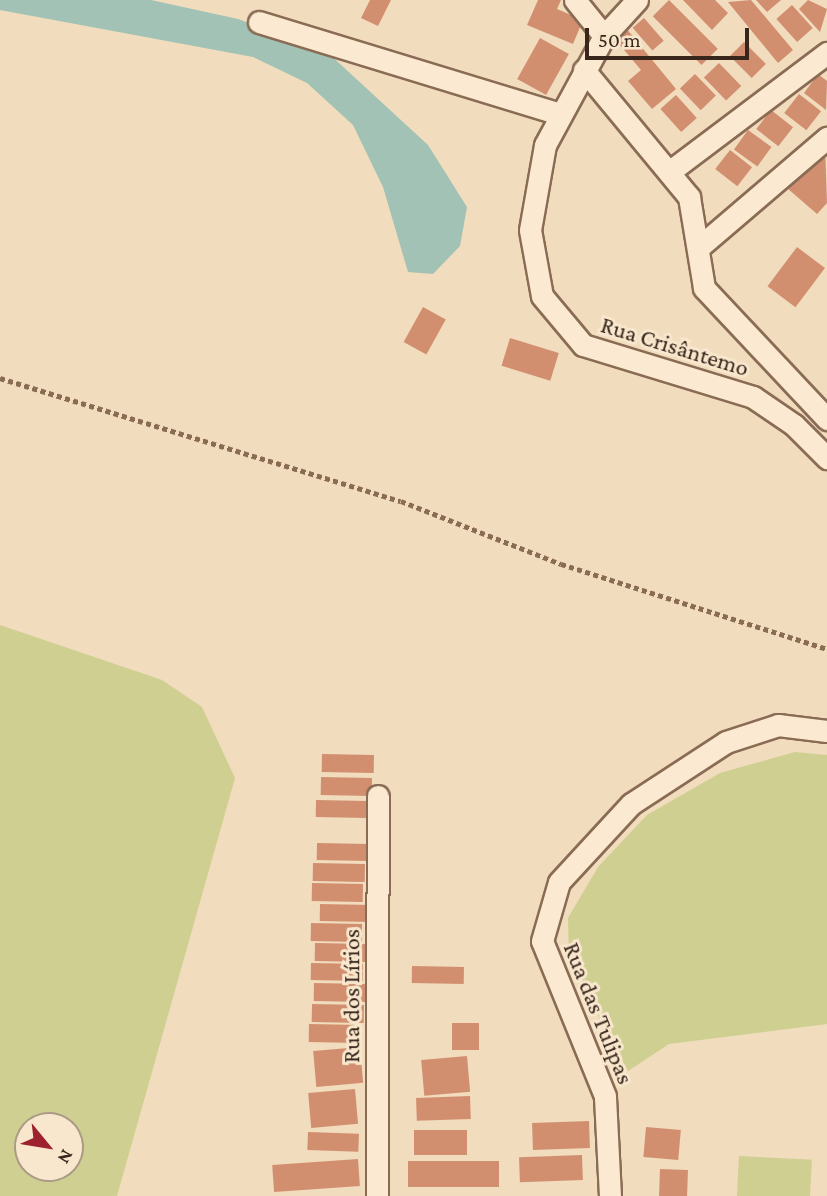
<!DOCTYPE html>
<meta charset="utf-8">
<style>
body{margin:0}
#map{position:relative;width:827px;height:1196px;overflow:hidden;background:#f1dcbd;font-family:"Crimson Pro",serif}
div>[style]{position:absolute}
.green>*{inset:0;background:#cecf91;transform-origin:0 0}
.water>*{inset:0;background:#a1c2b5}
.building>*{inset:0;background:#d28f70;transform-origin:0 0}
.path>*{height:4.5px;margin-top:-2.25px;transform-origin:0;background:repeating-linear-gradient(90deg,#8a6c55 0 5px,transparent 0 8.5px)}
.roads{filter:drop-shadow(2px 0 #8a6c55) drop-shadow(-2px 0 #8a6c55) drop-shadow(0 2px #8a6c55) drop-shadow(0 -2px #8a6c55)}
.minor>*{height:21px;margin:-10.5px;padding:0 10.5px;transform-origin:10.5px;border-radius:10.5px;background:#fbead1}
span{translate:-50% -50%;white-space:nowrap;text-align:center;line-height:1.15;-webkit-text-stroke:6px #f8e7cd;paint-order:stroke}
.street-label{font-size:24px;color:#38261b}
.north{position:absolute;left:14px;top:1112px;width:70px;height:70px;box-sizing:border-box;background:#f8e7cd;border:2px solid #ab9a86;border-radius:50%;rotate:120deg;font-size:19px;font-weight:700;line-height:28px;text-align:center;color:#38261b}
.north::after{content:'';display:block;margin:auto;width:24px;height:32px;background:#9d212e;clip-path:polygon(50% 0,100% 100%,50% 72%,0 100%)}
.scale{position:absolute;left:585px;top:28px;width:164px;height:32px;box-sizing:border-box;border:4px solid #38261b;border-top:0;padding-left:9px;font-size:21px;line-height:24px;white-space:nowrap;color:#38261b;-webkit-text-stroke:5px #f8e7cd;paint-order:stroke}
</style>
<div id="map">
<div class="green">
<i style="clip-path:polygon(evenodd,0 625px,162px 680px,202px 707px,235px 778px,117px 1196px,0 1196px,0 625px,28px 1126px,70px 1126px,70px 1168px,28px 1168px,28px 1126px)"></i>
<i style="clip-path:polygon(795px 752px,827px 755px,827px 1024px,669px 1044px,628px 1071px,569px 962px,568px 918px,598px 867px,647px 815px,720px 773px)"></i>
<i style="left:739px;top:1156px;width:73px;height:40px;rotate:3deg"></i>
</div>
<div class="water">
<i style="clip-path:polygon(0 0,151px 0,238px 19px,327px 52px,428px 145px,467px 207px,460px 246px,433px 274px,408px 272px,383px 187px,353px 125px,307px 83px,253px 57px,0 10px)"></i>
</div>
<div class="building">
<i style="clip-path:polygon(370px 0,391px 0,378px 26px,361px 18px)"></i>
<i style="clip-path:polygon(538px 0,561px 0,557px 9px,583px 20px,573px 44px,527px 25px)"></i>
<i style="left:669px;top:0;width:69px;height:23px;rotate:45deg"></i>
<i style="clip-path:polygon(683px 0,715px 0,728px 13px,712px 30px)"></i>
<i style="clip-path:polygon(751px 0,793px 50px,778px 63px,728px 2px)"></i>
<i style="clip-path:polygon(756px 0,781px 0,767px 12px)"></i>
<i style="clip-path:polygon(808px 0,827px 9px,820px 32px,799px 9px)"></i>
<i style="left:792px;top:5px;width:31px;height:21px;rotate:48deg"></i>
<i style="left:644px;top:18px;width:30px;height:15px;rotate:49deg"></i>
<i style="clip-path:polygon(626px 28px,676px 89px,652px 109px,628px 81px,641px 70px,614px 38px)"></i>
<i style="left:540px;top:38px;width:33px;height:47px;rotate:29deg"></i>
<i style="left:744px;top:42px;width:31px;height:20px;rotate:45deg"></i>
<i style="left:719px;top:63px;width:32px;height:21px;rotate:46deg"></i>
<i style="left:695px;top:74px;width:30px;height:21px;rotate:46deg"></i>
<i style="clip-path:polygon(818px 74px,827px 81px,826px 110px,804px 93px)"></i>
<i style="left:799px;top:94px;width:28px;height:24px;rotate:38deg"></i>
<i style="left:676px;top:95px;width:31px;height:21px;rotate:48deg"></i>
<i style="left:771px;top:110px;width:28px;height:24px;rotate:38deg"></i>
<i style="left:748px;top:130px;width:29px;height:24px;rotate:36deg"></i>
<i style="clip-path:polygon(825px 145px,827px 203px,817px 214px,787px 188px)"></i>
<i style="left:730px;top:150px;width:28px;height:24px;rotate:38deg"></i>
<i style="left:797px;top:247px;width:35px;height:49px;rotate:37deg"></i>
<i style="left:423px;top:307px;width:26px;height:40px;rotate:29deg"></i>
<i style="left:510px;top:338px;width:51px;height:29px;rotate:17deg"></i>
<i style="left:322px;top:754px;width:52px;height:18px;rotate:1deg"></i>
<i style="left:321px;top:777px;width:51px;height:18px;rotate:1deg"></i>
<i style="left:316px;top:800px;width:51px;height:17px;rotate:1deg"></i>
<i style="left:317px;top:843px;width:52px;height:17px;rotate:1deg"></i>
<i style="left:313px;top:863px;width:52px;height:18px;rotate:1deg"></i>
<i style="left:312px;top:883px;width:51px;height:18px;rotate:1deg"></i>
<i style="left:320px;top:904px;width:52px;height:17px;rotate:1deg"></i>
<i style="left:311px;top:923px;width:51px;height:18px;rotate:1deg"></i>
<i style="left:315px;top:943px;width:51px;height:18px;rotate:1deg"></i>
<i style="left:311px;top:963px;width:52px;height:17px;rotate:1deg"></i>
<i style="left:412px;top:966px;width:52px;height:17px;rotate:1deg"></i>
<i style="left:314px;top:983px;width:52px;height:18px;rotate:1deg"></i>
<i style="left:312px;top:1004px;width:52px;height:18px;rotate:1deg"></i>
<i style="left:479px;top:1023px;width:27px;height:27px;rotate:90deg"></i>
<i style="left:309px;top:1024px;width:51px;height:18px;rotate:1deg"></i>
<i style="left:360px;top:1047px;width:36px;height:47px;rotate:85deg"></i>
<i style="left:467px;top:1056px;width:36px;height:46px;rotate:85deg"></i>
<i style="left:355px;top:1089px;width:35px;height:47px;rotate:85deg"></i>
<i style="left:470px;top:1096px;width:23px;height:54px;rotate:88deg"></i>
<i style="left:589px;top:1121px;width:27px;height:57px;rotate:88deg"></i>
<i style="left:646px;top:1127px;width:35px;height:30px;rotate:5deg"></i>
<i style="left:414px;top:1130px;width:53px;height:25px"></i>
<i style="left:308px;top:1132px;width:51px;height:18px;rotate:2deg"></i>
<i style="left:582px;top:1155px;width:25px;height:63px;rotate:88deg"></i>
<i style="left:358px;top:1159px;width:27px;height:86px;rotate:86deg"></i>
<i style="left:499px;top:1161px;width:26px;height:91px;rotate:90deg"></i>
<i style="left:660px;top:1169px;width:28px;height:27px;rotate:2deg"></i>
</div>
<div class="path">
<i style="left:0;top:378px;width:419px;rotate:17.1deg"></i>
<i style="left:401px;top:501px;width:172px;rotate:21.5deg"></i>
<i style="left:561px;top:564px;width:279px;rotate:17.7deg"></i>
</div>
<div class="roads">
<div class="minor">
<i style="left:575px;top:0;width:46px;rotate:51.1deg"></i>
<i style="left:637px;top:0;width:49px;rotate:132.5deg"></i>
<i style="left:604px;top:36px;width:124px;rotate:118.4deg"></i>
<i style="left:545px;top:145px;width:86px;rotate:100deg"></i>
<i style="left:530px;top:230px;width:67px;rotate:79.7deg"></i>
<i style="left:542px;top:296px;width:64px;rotate:50.1deg"></i>
<i style="left:583px;top:345px;width:178px;rotate:17deg"></i>
<i style="left:753px;top:397px;width:50px;rotate:34.3deg"></i>
<i style="left:794px;top:425px;width:47px;rotate:45deg"></i>
<i style="left:259px;top:22px;width:314px;rotate:17deg"></i>
<i style="left:584px;top:70px;width:165px;rotate:50.4deg"></i>
<i style="left:689px;top:197px;width:92px;rotate:80.6deg"></i>
<i style="left:704px;top:288px;width:180px;rotate:46.8deg"></i>
<i style="left:669px;top:172px;width:198px;rotate:-37deg"></i>
<i style="left:698px;top:248px;width:170px;rotate:-40.5deg"></i>
<i style="left:377px;top:1196px;width:400px;rotate:-89.9deg"></i>
<i style="left:610px;top:1196px;width:100px;rotate:-92.9deg"></i>
<i style="left:605px;top:1096px;width:167px;rotate:-112.1deg"></i>
<i style="left:542px;top:941px;width:61px;rotate:-73.9deg"></i>
<i style="left:559px;top:882px;width:106px;rotate:-47.3deg"></i>
<i style="left:631px;top:804px;width:113px;rotate:-33.1deg"></i>
<i style="left:726px;top:742px;width:55px;rotate:-18.1deg"></i>
<i style="left:778px;top:725px;width:49px;rotate:7deg"></i>
</div>
</div>
<div class="street-label">
<span style="left:675px;top:346px;rotate:17deg">Rua Crisântemo</span>
<span style="left:351px;top:996px;rotate:-90deg">Rua dos Lírios</span>
<span style="left:599px;top:1013px;rotate:68deg">Rua das Tulipas</span>
</div>
<div class="north">N</div>
<div class="scale">50 m</div>
</div>
